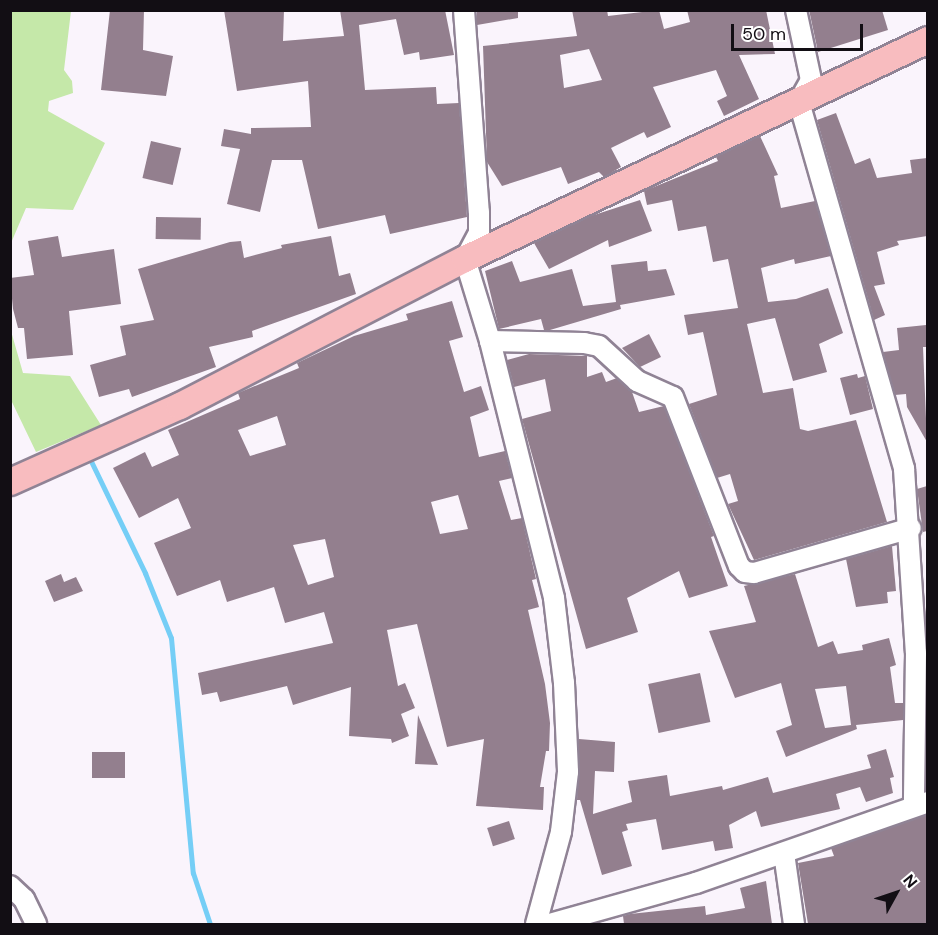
<!DOCTYPE html>
<style>
body{margin:0}
#map{position:relative;width:938px;height:935px;overflow:hidden;background:#faf4fc;font-family:"DM Sans",sans-serif}
div>[style]{position:absolute}
.green>*{inset:0;background:#c5e8a9}
.stream>*{height:5px;margin:-2.5px;padding:0 2.5px;transform-origin:2.5px;border-radius:2.5px;background:#75cef6}
.building>*{inset:0;background:#937f8e;transform-origin:0 0}
.roads{filter:drop-shadow(2px 0 #908395) drop-shadow(-2px 0 #908395) drop-shadow(0 2px #908395) drop-shadow(0 -2px #908395)}
.minor>*{height:20px;margin:-10px;padding:0 10px;transform-origin:10px;border-radius:10px;background:#fff}
.major>*{height:26px;margin:-13px;padding:0 13px;transform-origin:13px;border-radius:13px;background:#f8bcbf}
span{translate:-50% -50%;white-space:nowrap;text-align:center;line-height:1.15;-webkit-text-stroke:4.5px #fff;paint-order:stroke}
.frame{position:absolute;inset:0;border:12px solid #120e14;pointer-events:none}
.north{position:absolute;left:866px;top:863px;width:60px;height:60px;-webkit-text-stroke:4px #fff;paint-order:stroke;rotate:50deg;font-size:16px;font-weight:700;line-height:24px;text-align:center;color:#120e14}
.north::after{content:'';display:block;margin:auto;width:21px;height:27px;background:#120e14;clip-path:polygon(50% 0,100% 100%,50% 72%,0 100%)}
.scale{position:absolute;left:731px;top:24px;width:132px;height:27px;box-sizing:border-box;border:3px solid #120e14;border-top:0;padding-left:8px;font-size:18px;line-height:21px;white-space:nowrap;color:#120e14;-webkit-text-stroke:4px #fff;paint-order:stroke}
</style>
<div id="map">
<div class="green">
<i style="clip-path:polygon(11px 10px,71px 11px,64px 70px,72px 81px,73px 93px,49px 101px,48px 111px,105px 143px,73px 210px,26px 208px,11px 243px)"></i>
<i style="clip-path:polygon(11px 331px,23px 373px,70px 376px,101px 425px,36px 452px,11px 400px)"></i>
</div>
<div class="stream">
<i style="left:89px;top:457px;width:129px;rotate:64.2deg"></i>
<i style="left:145px;top:573px;width:70px;rotate:68.2deg"></i>
<i style="left:171px;top:638px;width:236px;rotate:84.7deg"></i>
<i style="left:193px;top:873px;width:54px;rotate:71.6deg"></i>
</div>
<div class="building">
<i style="clip-path:polygon(110px 10px,144px 10px,143px 50px,173px 56px,166px 96px,101px 90px)"></i>
<i style="clip-path:polygon(224px 10px,284px 10px,283px 41px,344px 36px,340px 10px,445px 10px,454px 55px,420px 60px,419px 52px,404px 55px,396px 19px,359px 25px,365px 90px,436px 87px,437px 104px,459px 103px,467px 217px,390px 234px,385px 215px,318px 229px,302px 160px,272px 160px,260px 212px,227px 204px,240px 149px,221px 146px,224px 129px,251px 134px,251px 128px,311px 127px,308px 81px,237px 91px)"></i>
<i style="clip-path:polygon(477px 10px,518px 10px,518px 18px,477px 25px)"></i>
<i style="clip-path:polygon(evenodd,572px 10px,607px 10px,608px 16px,659px 10px,664px 29px,690px 22px,687px 10px,766px 10px,775px 54px,739px 55px,759px 99px,724px 116px,717px 101px,727px 96px,716px 70px,653px 87px,671px 127px,647px 138px,644px 132px,611px 148px,621px 167px,604px 177px,599px 172px,568px 184px,561px 167px,502px 186px,487px 162px,483px 46px,577px 36px,572px 10px,589px 49px,602px 80px,564px 88px,560px 55px,589px 49px)"></i>
<i style="clip-path:polygon(809px 10px,882px 10px,888px 30px,818px 52px)"></i>
<i style="clip-path:polygon(836px 113px,855px 164px,870px 158px,877px 178px,912px 173px,910px 160px,927px 158px,927px 236px,897px 241px,899px 245px,877px 252px,885px 284px,874px 286px,885px 315px,874px 320px,817px 120px)"></i>
<i style="clip-path:polygon(760px 136px,778px 175px,774px 176px,781px 208px,815px 201px,831px 256px,795px 264px,794px 259px,761px 268px,768px 302px,796px 299px,828px 288px,843px 333px,819px 344px,827px 372px,793px 381px,775px 318px,747px 324px,763px 393px,793px 388px,800px 429px,808px 431px,856px 420px,887px 522px,754px 560px,728px 504px,738px 501px,730px 474px,717px 478px,689px 404px,717px 395px,703px 332px,688px 335px,684px 315px,738px 308px,728px 259px,713px 262px,706px 226px,678px 231px,672px 200px,647px 205px,644px 191px,718px 161px,716px 157px)"></i>
<i style="left:151px;top:141px;width:31px;height:38px;rotate:13deg"></i>
<i style="clip-path:polygon(640px 200px,652px 231px,609px 247px,608px 240px,549px 269px,534px 243px,588px 217px)"></i>
<i style="left:156px;top:217px;width:45px;height:22px;rotate:1deg"></i>
<i style="clip-path:polygon(58px 236px,62px 257px,114px 249px,121px 304px,69px 311px,73px 355px,27px 359px,24px 328px,18px 328px,13px 309px,10px 278px,34px 275px,28px 241px)"></i>
<i style="clip-path:polygon(331px 236px,339px 276px,350px 273px,356px 294px,252px 331px,253px 337px,209px 347px,216px 367px,132px 397px,129px 389px,99px 397px,90px 365px,126px 355px,120px 326px,154px 320px,138px 269px,230px 242px,241px 241px,244px 258px,282px 248px,281px 245px)"></i>
<i style="clip-path:polygon(512px 261px,520px 282px,572px 269px,583px 306px,616px 302px,611px 265px,647px 261px,648px 271px,666px 269px,675px 295px,620px 305px,621px 309px,550px 330px,544px 330px,541px 319px,499px 329px,485px 271px)"></i>
<i style="clip-path:polygon(evenodd,452px 301px,463px 337px,449px 341px,464px 392px,481px 386px,489px 410px,470px 417px,479px 457px,505px 451px,512px 478px,499px 481px,511px 520px,522px 518px,536px 579px,532px 580px,539px 607px,528px 610px,545px 684px,550px 723px,549px 751px,546px 751px,540px 787px,544px 787px,543px 810px,476px 806px,484px 739px,447px 747px,417px 624px,387px 630px,398px 686px,405px 683px,415px 708px,401px 714px,409px 736px,392px 743px,391px 739px,349px 736px,351px 687px,293px 705px,287px 686px,220px 702px,217px 692px,202px 695px,198px 673px,333px 643px,324px 612px,285px 623px,274px 587px,227px 602px,220px 580px,177px 596px,154px 543px,191px 528px,178px 498px,139px 518px,113px 468px,145px 452px,152px 467px,179px 455px,168px 430px,240px 399px,238px 393px,299px 368px,297px 363px,354px 336px,408px 320px,406px 314px,452px 301px,277px 416px,286px 445px,250px 456px,238px 430px,277px 416px,452px 301px,458px 495px,468px 529px,440px 534px,431px 502px,458px 495px,452px 301px,325px 539px,334px 577px,308px 585px,293px 545px,325px 539px)"></i>
<i style="clip-path:polygon(926px 325px,927px 347px,923px 347px,927px 442px,907px 407px,906px 394px,895px 395px,883px 352px,899px 350px,897px 328px)"></i>
<i style="clip-path:polygon(649px 334px,661px 357px,640px 367px,622px 348px)"></i>
<i style="clip-path:polygon(529px 354px,587px 356px,587px 377px,602px 372px,606px 382px,617px 378px,632px 392px,639px 412px,664px 406px,714px 536px,711px 537px,728px 586px,689px 598px,679px 571px,627px 598px,638px 632px,586px 649px,522px 419px,551px 411px,545px 379px,514px 387px,507px 360px)"></i>
<i style="clip-path:polygon(857px 374px,858px 378px,865px 376px,873px 409px,850px 415px,840px 378px)"></i>
<i style="clip-path:polygon(927px 486px,927px 531px,923px 532px,917px 489px)"></i>
<i style="clip-path:polygon(892px 546px,896px 591px,887px 592px,888px 603px,856px 607px,846px 559px)"></i>
<i style="clip-path:polygon(61px 574px,64px 582px,76px 577px,83px 591px,54px 602px,45px 581px)"></i>
<i style="clip-path:polygon(evenodd,795px 574px,818px 647px,833px 641px,838px 654px,863px 650px,862px 645px,889px 638px,896px 665px,890px 667px,895px 703px,903px 703px,903px 720px,856px 725px,857px 729px,786px 757px,776px 731px,792px 725px,781px 683px,735px 698px,709px 631px,756px 622px,744px 586px,795px 574px,846px 686px,851px 725px,825px 728px,815px 689px,846px 686px)"></i>
<i style="left:700px;top:673px;width:50px;height:53px;rotate:78deg"></i>
<i style="clip-path:polygon(418px 715px,438px 765px,415px 764px)"></i>
<i style="clip-path:polygon(579px 739px,615px 742px,614px 772px,595px 771px,593px 814px,632px 802px,628px 781px,667px 775px,670px 796px,722px 786px,723px 790px,768px 777px,773px 793px,871px 768px,867px 755px,886px 749px,894px 777px,890px 778px,893px 793px,866px 802px,860px 787px,836px 794px,840px 809px,761px 827px,756px 811px,729px 825px,733px 848px,715px 851px,713px 841px,662px 850px,656px 819px,626px 824px,628px 830px,622px 832px,632px 866px,602px 875px,580px 800px,577px 800px)"></i>
<i style="left:92px;top:752px;width:33px;height:26px"></i>
<i style="clip-path:polygon(927px 815px,927px 924px,808px 924px,798px 863px,834px 856px,831px 848px)"></i>
<i style="left:509px;top:821px;width:19px;height:23px;rotate:72deg"></i>
<i style="clip-path:polygon(766px 881px,772px 924px,624px 924px,623px 916px,630px 914px,705px 906px,706px 915px,745px 908px,740px 888px)"></i>
</div>
<div class="roads">
<div class="minor">
<i style="left:464px;top:10px;width:203px;rotate:85.8deg"></i>
<i style="left:479px;top:212px;width:21px;rotate:90deg"></i>
<i style="left:479px;top:233px;width:30px;rotate:118deg"></i>
<i style="left:465px;top:259px;width:86px;rotate:73deg"></i>
<i style="left:490px;top:341px;width:265px;rotate:76deg"></i>
<i style="left:554px;top:598px;width:86px;rotate:83.3deg"></i>
<i style="left:564px;top:683px;width:89px;rotate:87.4deg"></i>
<i style="left:568px;top:772px;width:60px;rotate:96.7deg"></i>
<i style="left:561px;top:832px;width:95px;rotate:105.2deg"></i>
<i style="left:796px;top:10px;width:72px;rotate:77.9deg"></i>
<i style="left:811px;top:80px;width:25px;rotate:119deg"></i>
<i style="left:799px;top:102px;width:382px;rotate:74deg"></i>
<i style="left:904px;top:469px;width:184px;rotate:86.3deg"></i>
<i style="left:916px;top:653px;width:152px;rotate:90.8deg"></i>
<i style="left:490px;top:341px;width:94px;rotate:1.2deg"></i>
<i style="left:584px;top:343px;width:15px;rotate:11deg"></i>
<i style="left:599px;top:346px;width:52px;rotate:42.6deg"></i>
<i style="left:637px;top:381px;width:39px;rotate:24deg"></i>
<i style="left:673px;top:397px;width:181px;rotate:68.7deg"></i>
<i style="left:739px;top:566px;width:8px;rotate:45deg"></i>
<i style="left:745px;top:572px;width:9px;rotate:6deg"></i>
<i style="left:754px;top:573px;width:163px;rotate:-16deg"></i>
<i style="left:784px;top:853px;width:72px;rotate:82deg"></i>
<i style="left:10px;top:886px;width:19px;rotate:43deg"></i>
<i style="left:24px;top:899px;width:28px;rotate:64deg"></i>
<i style="left:550px;top:924px;width:152px;rotate:-15.7deg"></i>
<i style="left:696px;top:883px;width:246px;rotate:-19.2deg"></i>
</div>
<div class="major">
<i style="left:10px;top:482px;width:186px;rotate:-24.1deg"></i>
<i style="left:180px;top:406px;width:321px;rotate:-27.3deg"></i>
<i style="left:465px;top:259px;width:512px;rotate:-25.31deg"></i>
</div>
</div>
<div class="frame"></div>
<div class="north">N</div>
<div class="scale">50 m</div>
</div>
